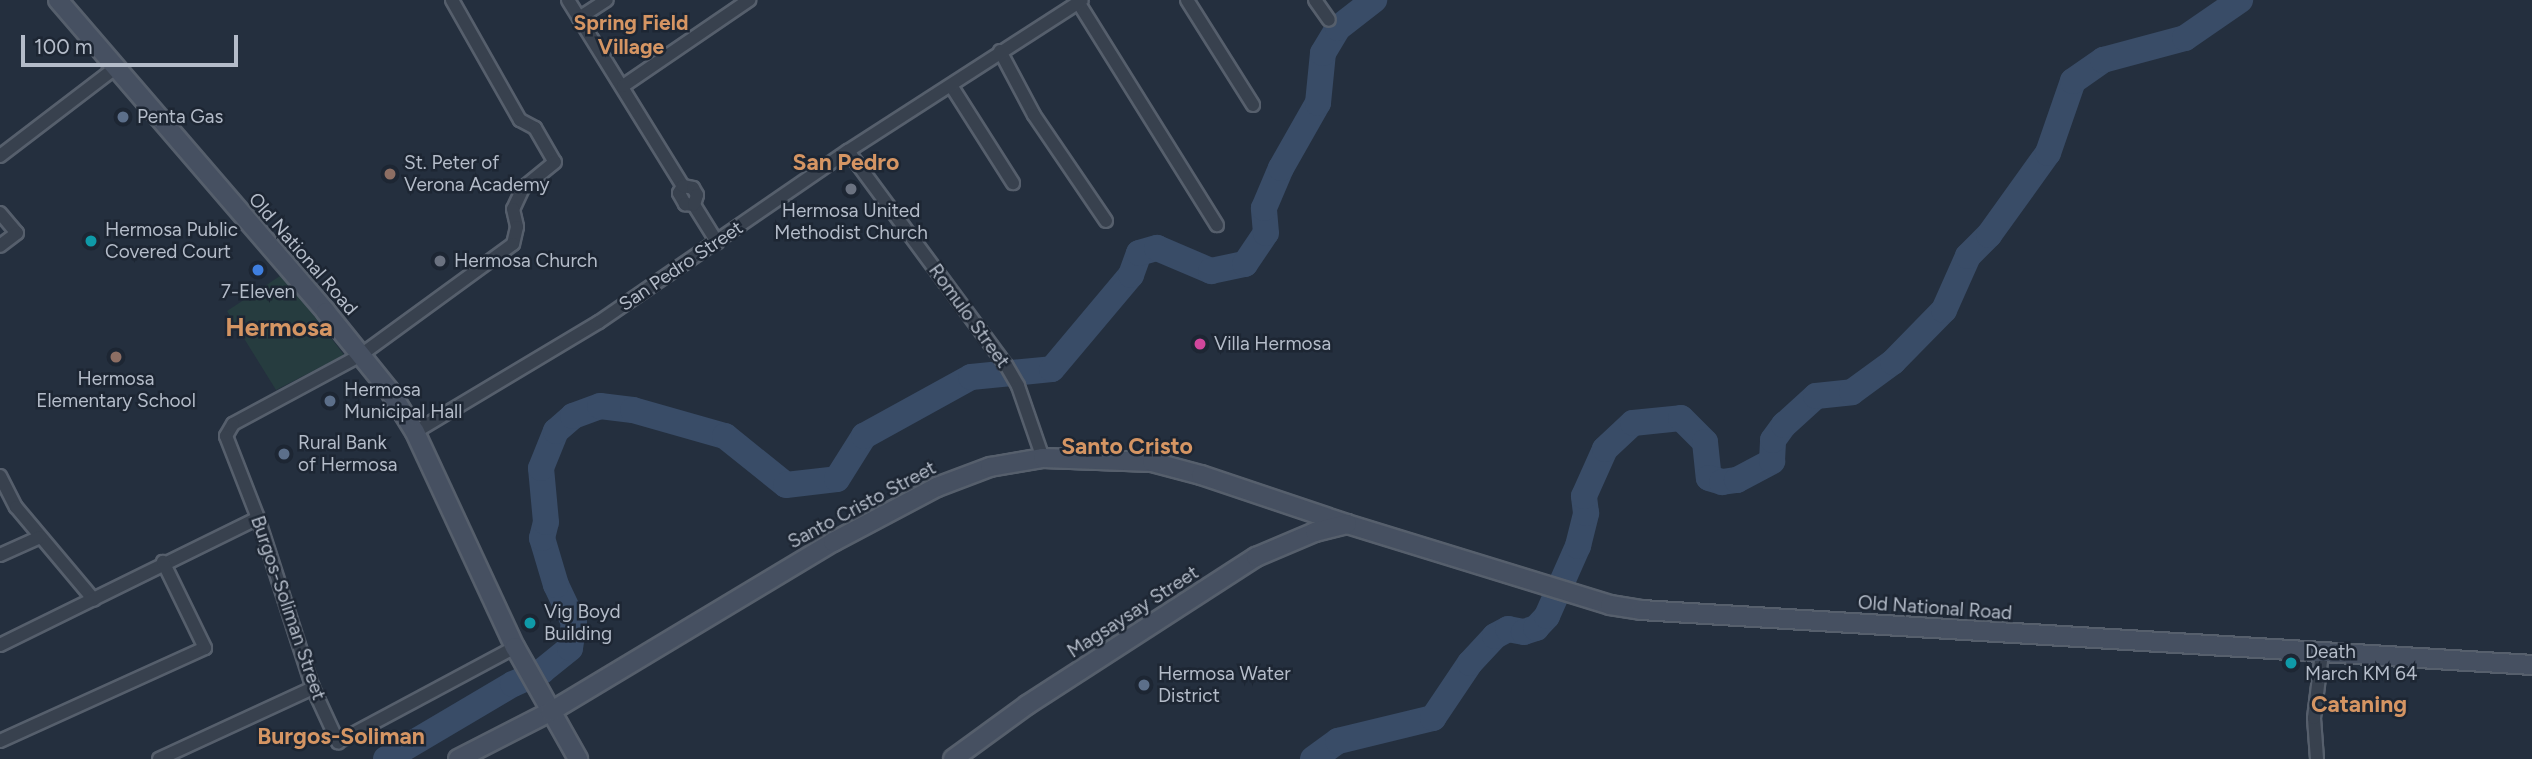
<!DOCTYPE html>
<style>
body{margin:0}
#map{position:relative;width:2532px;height:759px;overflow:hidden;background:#242f3e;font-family:Figtree,sans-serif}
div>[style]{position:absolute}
.green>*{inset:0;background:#263c3f}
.river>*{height:26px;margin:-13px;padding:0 13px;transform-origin:13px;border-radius:13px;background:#394c67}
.roads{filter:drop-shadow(2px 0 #565f6c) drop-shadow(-2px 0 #565f6c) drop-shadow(0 2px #565f6c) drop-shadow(0 -2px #565f6c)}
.street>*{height:12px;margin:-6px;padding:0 6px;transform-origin:6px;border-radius:6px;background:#38414e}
.secondary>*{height:18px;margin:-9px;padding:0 9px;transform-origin:9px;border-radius:9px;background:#465061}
.dots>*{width:19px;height:19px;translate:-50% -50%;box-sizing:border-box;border:4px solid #1d2633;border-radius:50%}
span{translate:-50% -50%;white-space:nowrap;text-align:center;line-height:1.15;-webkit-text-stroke:5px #1d2633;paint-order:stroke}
.poi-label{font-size:19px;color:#b4bcc9}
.left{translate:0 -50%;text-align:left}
.street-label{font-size:19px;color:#b4bcc9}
.neighbourhood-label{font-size:21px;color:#d59563;font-weight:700}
.quarter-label{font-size:23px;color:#d59563;font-weight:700}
.district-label{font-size:26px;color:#d59563;font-weight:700}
.scale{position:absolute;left:21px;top:35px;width:217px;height:32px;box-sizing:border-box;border:4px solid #b4bcc9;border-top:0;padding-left:9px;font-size:21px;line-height:24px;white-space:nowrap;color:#b4bcc9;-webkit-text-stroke:5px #1d2633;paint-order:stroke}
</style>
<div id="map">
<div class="green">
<i style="clip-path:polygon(283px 274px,344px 355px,276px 390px,227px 311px)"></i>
</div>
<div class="river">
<i style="left:386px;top:759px;width:147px;rotate:-30.6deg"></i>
<i style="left:513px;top:684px;width:32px;rotate:-24deg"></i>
<i style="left:542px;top:671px;width:36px;rotate:-39deg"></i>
<i style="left:570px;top:648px;width:25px;rotate:-81deg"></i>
<i style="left:574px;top:623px;width:42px;rotate:-115.3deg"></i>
<i style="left:556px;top:585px;width:49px;rotate:-106.6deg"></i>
<i style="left:542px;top:538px;width:16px;rotate:-76deg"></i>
<i style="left:546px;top:522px;width:54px;rotate:-95.3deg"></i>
<i style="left:541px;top:468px;width:40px;rotate:-68deg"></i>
<i style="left:556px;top:431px;width:23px;rotate:-41deg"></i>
<i style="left:573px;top:416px;width:29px;rotate:-20deg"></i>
<i style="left:600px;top:406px;width:33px;rotate:7deg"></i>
<i style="left:633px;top:410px;width:96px;rotate:15.8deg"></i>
<i style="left:725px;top:436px;width:78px;rotate:38.8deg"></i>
<i style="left:786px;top:485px;width:51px;rotate:-6.7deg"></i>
<i style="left:837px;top:479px;width:51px;rotate:-57.9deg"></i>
<i style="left:864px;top:436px;width:122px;rotate:-28.9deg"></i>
<i style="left:971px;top:377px;width:81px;rotate:-5.6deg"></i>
<i style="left:1052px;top:369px;width:123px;rotate:-50deg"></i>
<i style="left:1131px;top:275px;width:23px;rotate:-70deg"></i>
<i style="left:1139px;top:253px;width:19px;rotate:-16deg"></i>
<i style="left:1157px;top:248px;width:59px;rotate:23.1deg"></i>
<i style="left:1211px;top:271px;width:35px;rotate:-12deg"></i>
<i style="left:1245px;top:264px;width:37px;rotate:-56deg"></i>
<i style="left:1266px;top:233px;width:25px;rotate:-95deg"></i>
<i style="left:1264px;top:208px;width:43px;rotate:-67deg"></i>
<i style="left:1281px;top:168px;width:75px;rotate:-60.4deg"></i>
<i style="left:1318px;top:103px;width:50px;rotate:-84.3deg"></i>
<i style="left:1323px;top:53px;width:29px;rotate:-59deg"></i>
<i style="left:1338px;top:28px;width:46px;rotate:-37.9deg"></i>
<i style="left:1313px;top:759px;width:31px;rotate:-36deg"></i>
<i style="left:1338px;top:741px;width:98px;rotate:-13.6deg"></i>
<i style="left:1433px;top:718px;width:66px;rotate:-56.1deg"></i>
<i style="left:1470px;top:663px;width:37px;rotate:-47deg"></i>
<i style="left:1495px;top:636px;width:15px;rotate:-28deg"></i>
<i style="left:1508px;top:629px;width:16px;rotate:11deg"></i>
<i style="left:1524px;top:632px;width:13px;rotate:-18deg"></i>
<i style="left:1536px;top:628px;width:16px;rotate:-47deg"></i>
<i style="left:1547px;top:616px;width:77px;rotate:-66.1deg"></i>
<i style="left:1578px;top:546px;width:34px;rotate:-76deg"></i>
<i style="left:1586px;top:513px;width:17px;rotate:-97deg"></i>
<i style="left:1584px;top:496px;width:51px;rotate:-65.9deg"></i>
<i style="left:1605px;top:449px;width:38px;rotate:-43deg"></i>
<i style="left:1633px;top:423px;width:48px;rotate:-5.9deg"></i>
<i style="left:1681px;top:418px;width:34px;rotate:45deg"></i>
<i style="left:1705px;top:442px;width:36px;rotate:84deg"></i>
<i style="left:1709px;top:478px;width:14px;rotate:17deg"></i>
<i style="left:1722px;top:482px;width:15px;rotate:-8deg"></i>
<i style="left:1737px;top:480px;width:40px;rotate:-28deg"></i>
<i style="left:1772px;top:461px;width:21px;rotate:-87deg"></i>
<i style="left:1773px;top:440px;width:19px;rotate:-54deg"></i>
<i style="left:1784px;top:425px;width:43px;rotate:-42.2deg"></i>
<i style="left:1816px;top:396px;width:36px;rotate:-6deg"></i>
<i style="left:1852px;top:392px;width:51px;rotate:-36.2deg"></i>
<i style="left:1893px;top:362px;width:73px;rotate:-45.6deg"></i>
<i style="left:1944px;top:310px;width:59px;rotate:-66deg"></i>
<i style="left:1968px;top:256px;width:30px;rotate:-45deg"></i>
<i style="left:1989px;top:235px;width:101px;rotate:-54.3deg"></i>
<i style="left:2048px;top:153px;width:76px;rotate:-70.9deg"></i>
<i style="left:2073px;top:81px;width:37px;rotate:-35deg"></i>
<i style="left:2103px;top:60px;width:85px;rotate:-15deg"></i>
<i style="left:2185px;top:38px;width:67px;rotate:-34.6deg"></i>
</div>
<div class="roads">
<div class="street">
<i style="left:452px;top:0;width:138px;rotate:60.5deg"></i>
<i style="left:520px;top:120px;width:17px;rotate:28deg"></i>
<i style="left:535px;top:128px;width:39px;rotate:60deg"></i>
<i style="left:555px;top:162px;width:41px;rotate:140.9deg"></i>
<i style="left:523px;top:188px;width:23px;rotate:115deg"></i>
<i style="left:513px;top:209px;width:18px;rotate:77deg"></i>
<i style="left:517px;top:227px;width:17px;rotate:103deg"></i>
<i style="left:513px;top:244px;width:188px;rotate:143.9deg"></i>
<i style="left:361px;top:355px;width:145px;rotate:151.7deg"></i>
<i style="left:233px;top:424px;width:14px;rotate:120deg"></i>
<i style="left:226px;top:436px;width:88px;rotate:68.7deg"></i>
<i style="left:258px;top:518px;width:179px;rotate:72.1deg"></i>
<i style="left:313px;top:688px;width:60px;rotate:65.2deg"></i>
<i style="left:338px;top:742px;width:201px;rotate:-28.2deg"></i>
<i style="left:568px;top:0;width:219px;rotate:58.3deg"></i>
<i style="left:683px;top:186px;width:8px;rotate:120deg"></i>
<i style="left:679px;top:193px;width:13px;rotate:61deg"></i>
<i style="left:685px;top:204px;width:9px;rotate:6deg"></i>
<i style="left:694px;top:205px;width:44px;rotate:58.1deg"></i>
<i style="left:1187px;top:0;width:124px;rotate:57.8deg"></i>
<i style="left:1315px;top:0;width:24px;rotate:55deg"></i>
<i style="left:1078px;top:2px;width:263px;rotate:58.1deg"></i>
<i style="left:579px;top:18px;width:33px;rotate:-33deg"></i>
<i style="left:1000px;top:51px;width:72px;rotate:62deg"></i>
<i style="left:1034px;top:115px;width:128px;rotate:55.8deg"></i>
<i style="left:623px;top:86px;width:153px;rotate:-34.3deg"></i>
<i style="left:952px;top:87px;width:114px;rotate:57.6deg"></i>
<i style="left:848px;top:151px;width:266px;rotate:53.6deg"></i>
<i style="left:1006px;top:365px;width:24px;rotate:60deg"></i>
<i style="left:1018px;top:386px;width:76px;rotate:70.9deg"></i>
<i style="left:0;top:156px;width:145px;rotate:-37.4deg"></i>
<i style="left:683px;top:186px;width:10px;rotate:11deg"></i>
<i style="left:693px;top:188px;width:8px;rotate:60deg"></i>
<i style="left:697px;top:195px;width:10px;rotate:107deg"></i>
<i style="left:0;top:213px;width:26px;rotate:50deg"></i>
<i style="left:17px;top:233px;width:21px;rotate:143deg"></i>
<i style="left:415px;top:432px;width:214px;rotate:-30.9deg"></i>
<i style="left:599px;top:322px;width:302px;rotate:-34.5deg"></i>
<i style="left:848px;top:151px;width:278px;rotate:-32.8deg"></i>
<i style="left:0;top:476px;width:35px;rotate:63deg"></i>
<i style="left:16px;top:507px;width:121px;rotate:50deg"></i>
<i style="left:0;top:555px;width:44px;rotate:-24.2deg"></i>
<i style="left:0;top:645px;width:288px;rotate:-26.2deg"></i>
<i style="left:0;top:741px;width:225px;rotate:-24.4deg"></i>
<i style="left:205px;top:648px;width:96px;rotate:-116deg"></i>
<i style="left:159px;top:759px;width:170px;rotate:-24.8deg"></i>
<i style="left:2317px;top:759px;width:41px;rotate:-94.2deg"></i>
<i style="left:2314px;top:718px;width:65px;rotate:-83deg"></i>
</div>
<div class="secondary">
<i style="left:58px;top:0;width:411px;rotate:49.3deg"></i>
<i style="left:326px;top:312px;width:100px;rotate:51.1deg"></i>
<i style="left:389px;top:390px;width:49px;rotate:58.2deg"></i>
<i style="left:415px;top:432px;width:237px;rotate:65.1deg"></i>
<i style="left:515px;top:647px;width:129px;rotate:60.6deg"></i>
<i style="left:458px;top:759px;width:103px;rotate:-27.1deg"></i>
<i style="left:550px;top:712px;width:330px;rotate:-31deg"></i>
<i style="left:833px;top:542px;width:118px;rotate:-27.9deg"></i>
<i style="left:937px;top:487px;width:57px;rotate:-20.7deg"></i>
<i style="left:990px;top:467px;width:54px;rotate:-9.6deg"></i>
<i style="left:1043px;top:458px;width:109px;rotate:2.1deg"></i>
<i style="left:1152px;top:462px;width:51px;rotate:14.9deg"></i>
<i style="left:1201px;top:475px;width:154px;rotate:18.6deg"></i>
<i style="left:1347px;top:524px;width:275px;rotate:17.1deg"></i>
<i style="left:1610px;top:605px;width:31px;rotate:9deg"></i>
<i style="left:1641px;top:610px;width:893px;rotate:3.53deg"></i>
<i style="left:953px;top:759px;width:92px;rotate:-36.1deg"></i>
<i style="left:1027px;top:705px;width:273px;rotate:-32.9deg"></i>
<i style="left:1256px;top:557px;width:64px;rotate:-23deg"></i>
<i style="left:1315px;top:532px;width:33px;rotate:-14deg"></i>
</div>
</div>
<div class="dots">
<i style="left:123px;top:117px;background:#5c6f8a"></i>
<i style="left:390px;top:174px;background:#8d6e63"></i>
<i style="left:851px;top:189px;background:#6b7280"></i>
<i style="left:91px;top:241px;background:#0f9aa8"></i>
<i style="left:440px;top:261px;background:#6b7280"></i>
<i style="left:258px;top:270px;background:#3f7fe0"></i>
<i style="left:1200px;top:344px;background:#d1479c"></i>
<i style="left:116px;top:357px;background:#8d6e63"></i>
<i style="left:330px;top:401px;background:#5c6f8a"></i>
<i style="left:284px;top:454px;background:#5c6f8a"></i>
<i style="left:530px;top:623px;background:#0f9aa8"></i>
<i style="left:2291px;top:663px;background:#0f9aa8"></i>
<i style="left:1144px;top:685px;background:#5c6f8a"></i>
</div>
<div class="poi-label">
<span class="left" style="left:137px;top:117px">Penta Gas</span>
<span class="left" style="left:404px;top:174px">St. Peter of<br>Verona Academy</span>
<span style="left:851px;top:222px">Hermosa United<br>Methodist Church</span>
<span class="left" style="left:105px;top:241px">Hermosa Public<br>Covered Court</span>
<span class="left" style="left:454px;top:261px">Hermosa Church</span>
<span style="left:258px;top:292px">7-Eleven</span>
<span class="left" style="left:1214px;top:344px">Villa Hermosa</span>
<span style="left:116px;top:390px">Hermosa<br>Elementary School</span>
<span class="left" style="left:344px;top:401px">Hermosa<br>Municipal Hall</span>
<span class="left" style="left:298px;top:454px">Rural Bank<br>of Hermosa</span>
<span class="left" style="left:544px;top:623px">Vig Boyd<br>Building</span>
<span class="left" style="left:2305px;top:663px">Death<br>March KM 64</span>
<span class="left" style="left:1158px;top:685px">Hermosa Water<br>District</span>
</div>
<div class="street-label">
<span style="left:303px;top:254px;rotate:49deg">Old National Road</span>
<span style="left:681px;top:266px;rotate:-34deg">San Pedro Street</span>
<span style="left:969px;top:316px;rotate:54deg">Romulo Street</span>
<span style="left:862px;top:505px;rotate:-28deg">Santo Cristo Street</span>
<span style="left:288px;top:608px;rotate:71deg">Burgos-Soliman Street</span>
<span style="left:1935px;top:608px;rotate:4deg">Old National Road</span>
<span style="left:1133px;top:612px;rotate:-33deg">Magsaysay Street</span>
</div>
<div class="neighbourhood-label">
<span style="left:631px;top:35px">Spring Field<br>Village</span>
</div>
<div class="quarter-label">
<span style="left:846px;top:162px">San Pedro</span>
<span style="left:1127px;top:446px">Santo Cristo</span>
<span style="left:2359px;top:704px">Cataning</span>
<span style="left:341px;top:736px">Burgos-Soliman</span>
</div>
<div class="district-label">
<span style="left:279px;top:328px">Hermosa</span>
</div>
<div class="scale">100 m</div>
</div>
